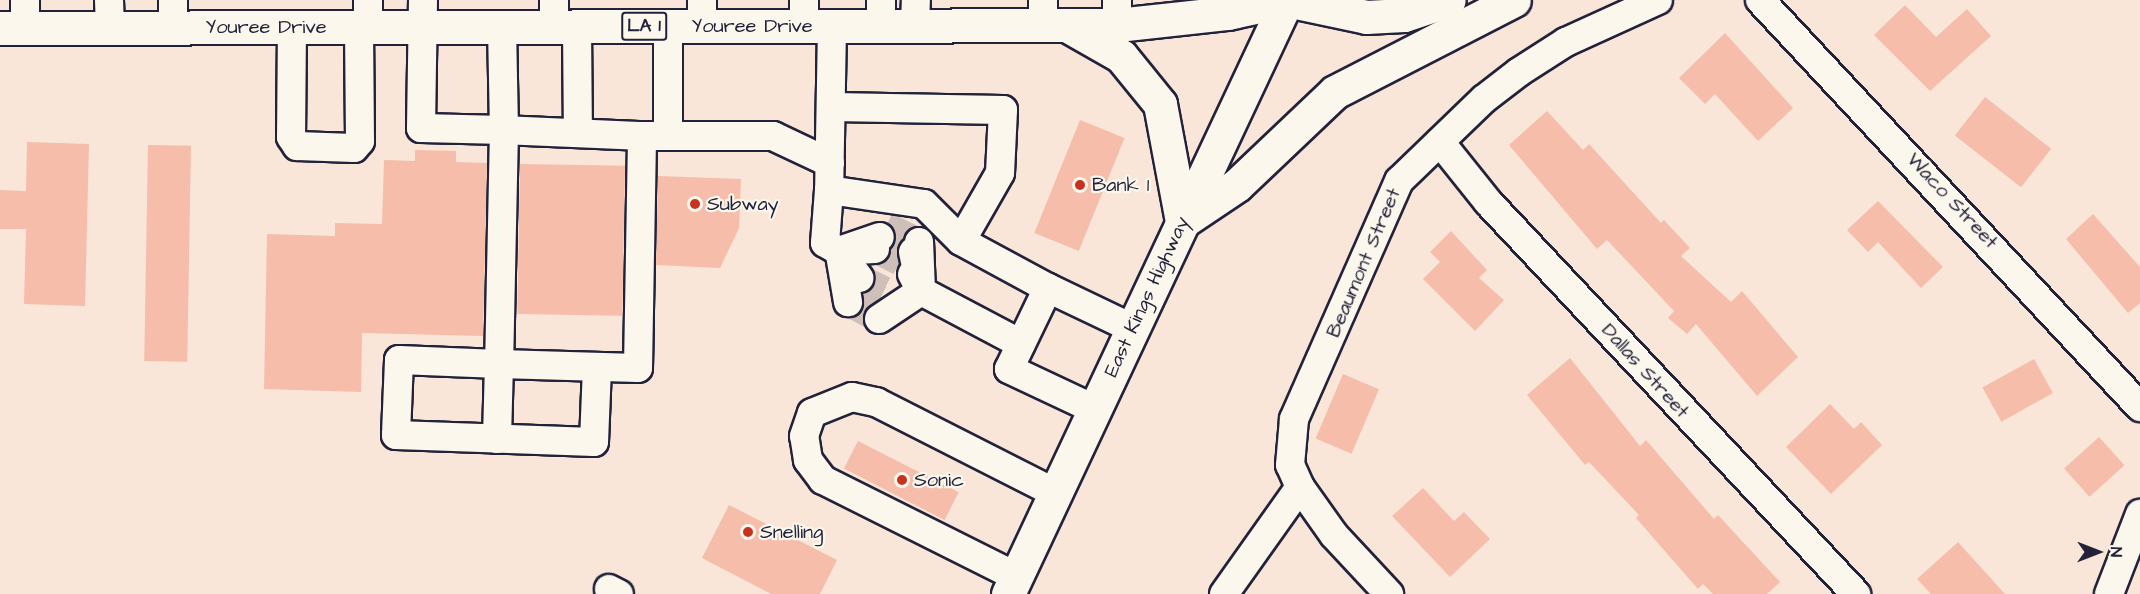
<!DOCTYPE html>
<style>
body{margin:0}
#map{position:relative;width:2140px;height:594px;overflow:hidden;background:#f9e6d8;font-family:"Architects Daughter",sans-serif}
div>[style]{position:absolute}
.building>*{inset:0;background:#f5bdaa;transform-origin:0 0}
.minor-tunnel>*{height:28px;margin-top:-14px;transform-origin:0;background:repeating-linear-gradient(90deg,#cebfb9 0 28px,transparent 0 42px)}
.roads{filter:drop-shadow(2px 0 #22223b) drop-shadow(-2px 0 #22223b) drop-shadow(0 2px #22223b) drop-shadow(0 -2px #22223b)}
.minor>*{height:28px;margin:-14px;padding:0 14px;transform-origin:14px;border-radius:14px;background:#fbf7ec}
.major>*{height:33px;margin:-16.5px;padding:0 16.5px;transform-origin:16.5px;border-radius:16.5px;background:#fbf7ec}
.dots>*{width:16px;height:16px;translate:-50% -50%;box-sizing:border-box;border:3px solid #fbf7ec;border-radius:50%}
span{translate:-50% -50%;white-space:nowrap;text-align:center;line-height:1.15;-webkit-text-stroke:4.5px #fbf7ec;paint-order:stroke}
.shield-label span{padding:2px 4px;background:#fbf7ec;border:2px solid;border-radius:4px;-webkit-text-stroke-width:0}
.shield-label{font-size:18px;color:#22223b;font-weight:700}
.street-label{font-size:20px;color:#22223b}
.poi-label{font-size:20px;color:#22223b}
.left{translate:0 -50%;text-align:left}
.north{position:absolute;left:2068px;top:522px;width:60px;height:60px;-webkit-text-stroke:4px #fbf7ec;paint-order:stroke;rotate:90deg;font-size:16px;font-weight:700;line-height:24px;text-align:center;color:#22223b}
.north::after{content:'';display:block;margin:auto;width:21px;height:27px;background:#22223b;clip-path:polygon(50% 0,100% 100%,50% 72%,0 100%)}
</style>
<div id="map">
<div class="building">
<i style="clip-path:polygon(1905px 5px,1936px 37px,1967px 9px,1991px 36px,1930px 91px,1874px 35px)"></i>
<i style="clip-path:polygon(1725px 33px,1793px 108px,1758px 141px,1715px 94px,1705px 104px,1679px 78px)"></i>
<i style="left:1985px;top:97px;width:84px;height:49px;rotate:38deg"></i>
<i style="clip-path:polygon(1547px 111px,1583px 150px,1589px 144px,1661px 223px,1664px 220px,1690px 248px,1681px 256px,1731px 302px,1742px 291px,1798px 357px,1757px 396px,1696px 324px,1687px 334px,1668px 318px,1674px 311px,1607px 240px,1597px 249px,1509px 145px)"></i>
<i style="left:1080px;top:120px;width:48px;height:122px;rotate:22deg"></i>
<i style="clip-path:polygon(27px 142px,89px 144px,85px 306px,24px 304px,26px 229px,0 229px,0 190px,26px 191px)"></i>
<i style="left:148px;top:145px;width:43px;height:216px;rotate:1deg"></i>
<i style="clip-path:polygon(415px 150px,456px 151px,456px 162px,487px 163px,483px 336px,362px 333px,361px 392px,264px 389px,267px 234px,335px 236px,335px 223px,382px 224px,384px 160px,415px 161px)"></i>
<i style="left:520px;top:164px;width:105px;height:150px;rotate:1deg"></i>
<i style="clip-path:polygon(658px 176px,741px 179px,739px 228px,720px 268px,656px 265px)"></i>
<i style="clip-path:polygon(1878px 201px,1943px 267px,1921px 288px,1878px 242px,1868px 252px,1847px 230px)"></i>
<i style="clip-path:polygon(2093px 214px,2140px 267px,2140px 303px,2128px 313px,2066px 239px)"></i>
<i style="clip-path:polygon(1451px 231px,1487px 270px,1479px 278px,1504px 300px,1475px 331px,1423px 279px,1440px 262px,1430px 252px)"></i>
<i style="clip-path:polygon(1570px 358px,1640px 446px,1646px 440px,1714px 519px,1718px 515px,1780px 582px,1767px 594px,1713px 594px,1703px 584px,1698px 589px,1636px 518px,1639px 515px,1589px 462px,1585px 465px,1527px 395px)"></i>
<i style="left:2034px;top:359px;width:39px;height:59px;rotate:61deg"></i>
<i style="left:1343px;top:374px;width:39px;height:70px;rotate:23deg"></i>
<i style="clip-path:polygon(1830px 404px,1854px 429px,1861px 422px,1882px 445px,1831px 494px,1786px 447px)"></i>
<i style="left:2099px;top:437px;width:38px;height:47px;rotate:48deg"></i>
<i style="left:858px;top:441px;width:113px;height:31px;rotate:27deg"></i>
<i style="clip-path:polygon(1423px 488px,1454px 521px,1464px 512px,1490px 539px,1450px 577px,1392px 516px)"></i>
<i style="clip-path:polygon(729px 505px,837px 560px,820px 594px,771px 594px,702px 558px)"></i>
<i style="clip-path:polygon(1958px 542px,2005px 594px,1931px 594px,1917px 579px)"></i>
</div>
<div class="minor-tunnel">
<i style="left:886px;top:226px;width:37px;rotate:26deg"></i>
<i style="left:875px;top:249px;width:35px;rotate:27deg"></i>
<i style="left:859px;top:278px;width:37px;rotate:26deg"></i>
<i style="left:848px;top:302px;width:35px;rotate:29deg"></i>
</div>
<div class="roads">
<div class="minor">
<i style="left:25px;top:0;width:27px;rotate:90deg"></i>
<i style="left:109px;top:0;width:27px;rotate:88deg"></i>
<i style="left:173px;top:0;width:27px;rotate:90deg"></i>
<i style="left:423px;top:0;width:128px;rotate:90.9deg"></i>
<i style="left:421px;top:128px;width:83px;rotate:1.4deg"></i>
<i style="left:504px;top:130px;width:234px;rotate:91.2deg"></i>
<i style="left:499px;top:364px;width:139px;rotate:1.6deg"></i>
<i style="left:638px;top:368px;width:232px;rotate:-89deg"></i>
<i style="left:642px;top:136px;width:26px"></i>
<i style="left:1043px;top:0;width:25px;rotate:90deg"></i>
<i style="left:1760px;top:0;width:557px;rotate:46.96deg"></i>
<i style="left:915px;top:25px;width:25px;rotate:-88deg"></i>
<i style="left:1117px;top:25px;width:25px;rotate:-90deg"></i>
<i style="left:292px;top:26px;width:111px;rotate:90.5deg"></i>
<i style="left:291px;top:137px;width:11px;rotate:56deg"></i>
<i style="left:297px;top:146px;width:57px;rotate:2deg"></i>
<i style="left:354px;top:148px;width:9px;rotate:-49deg"></i>
<i style="left:360px;top:141px;width:115px;rotate:-90.5deg"></i>
<i style="left:368px;top:26px;width:26px;rotate:-90deg"></i>
<i style="left:502px;top:26px;width:104px;rotate:88.9deg"></i>
<i style="left:504px;top:130px;width:138px;rotate:2.5deg"></i>
<i style="left:554px;top:26px;width:26px;rotate:-90deg"></i>
<i style="left:577px;top:26px;width:107px;rotate:89.5deg"></i>
<i style="left:668px;top:26px;width:110px;rotate:90deg"></i>
<i style="left:668px;top:136px;width:105px"></i>
<i style="left:773px;top:136px;width:63px;rotate:25.3deg"></i>
<i style="left:702px;top:26px;width:26px;rotate:-90deg"></i>
<i style="left:804px;top:26px;width:26px;rotate:-90deg"></i>
<i style="left:832px;top:26px;width:164px;rotate:91deg"></i>
<i style="left:829px;top:190px;width:96px;rotate:8.4deg"></i>
<i style="left:924px;top:204px;width:52px;rotate:45deg"></i>
<i style="left:961px;top:241px;width:99px;rotate:28.4deg"></i>
<i style="left:881px;top:26px;width:26px;rotate:-90deg"></i>
<i style="left:833px;top:107px;width:170px;rotate:1deg"></i>
<i style="left:1003px;top:110px;width:63px;rotate:92.7deg"></i>
<i style="left:1000px;top:173px;width:78px;rotate:119.8deg"></i>
<i style="left:1440px;top:142px;width:77px;rotate:51.3deg"></i>
<i style="left:1488px;top:202px;width:538px;rotate:46.81deg"></i>
<i style="left:829px;top:190px;width:53px;rotate:94.3deg"></i>
<i style="left:825px;top:243px;width:16px;rotate:30deg"></i>
<i style="left:839px;top:251px;width:34px;rotate:53deg"></i>
<i style="left:875px;top:249px;width:36px;rotate:177deg"></i>
<i style="left:839px;top:251px;width:43px;rotate:-18.9deg"></i>
<i style="left:913px;top:252px;width:40px;rotate:78deg"></i>
<i style="left:921px;top:291px;width:49px;rotate:-92.3deg"></i>
<i style="left:840px;top:255px;width:48px;rotate:80.3deg"></i>
<i style="left:921px;top:291px;width:113px;rotate:27.9deg"></i>
<i style="left:879px;top:319px;width:50px;rotate:-33.7deg"></i>
<i style="left:921px;top:291px;width:19px;rotate:-118deg"></i>
<i style="left:1094px;top:409px;width:94px;rotate:-154.8deg"></i>
<i style="left:1009px;top:369px;width:90px;rotate:-64.3deg"></i>
<i style="left:1048px;top:288px;width:93px;rotate:25.5deg"></i>
<i style="left:497px;top:439px;width:75px;rotate:-88.5deg"></i>
<i style="left:499px;top:364px;width:100px;rotate:-177.7deg"></i>
<i style="left:399px;top:360px;width:75px;rotate:92.3deg"></i>
<i style="left:396px;top:435px;width:198px;rotate:2deg"></i>
<i style="left:594px;top:442px;width:74px;rotate:-87.7deg"></i>
<i style="left:1300px;top:487px;width:59px;rotate:54.7deg"></i>
<i style="left:1334px;top:535px;width:81px;rotate:47deg"></i>
<i style="left:1015px;top:576px;width:215px;rotate:-153.4deg"></i>
<i style="left:823px;top:480px;width:25px;rotate:-127deg"></i>
<i style="left:808px;top:460px;width:24px;rotate:-99deg"></i>
<i style="left:804px;top:436px;width:24px;rotate:-71deg"></i>
<i style="left:812px;top:413px;width:43px;rotate:-21.8deg"></i>
<i style="left:852px;top:397px;width:25px;rotate:12deg"></i>
<i style="left:876px;top:402px;width:201px;rotate:26.9deg"></i>
<i style="left:609px;top:589px;width:11px;rotate:27deg"></i>
<i style="left:1224px;top:594px;width:131px;rotate:-54.6deg"></i>
<i style="left:1300px;top:487px;width:24px;rotate:-114deg"></i>
<i style="left:1290px;top:465px;width:46px;rotate:-85deg"></i>
<i style="left:1294px;top:419px;width:260px;rotate:-66.2deg"></i>
<i style="left:1399px;top:181px;width:118px;rotate:-44deg"></i>
<i style="left:1484px;top:99px;width:44px;rotate:-37.6deg"></i>
<i style="left:1519px;top:72px;width:56px;rotate:-32.6deg"></i>
<i style="left:1566px;top:42px;width:101px;rotate:-24.5deg"></i>
<i style="left:2109px;top:594px;width:86px;rotate:-68.8deg"></i>
</div>
<div class="major">
<i style="left:1287px;top:0;width:81px;rotate:12.1deg"></i>
<i style="left:1366px;top:17px;width:38px;rotate:-3deg"></i>
<i style="left:1404px;top:15px;width:47px;rotate:-18.4deg"></i>
<i style="left:1068px;top:26px;width:61px;rotate:29.5deg"></i>
<i style="left:1121px;top:56px;width:62px;rotate:50.9deg"></i>
<i style="left:1160px;top:104px;width:120px;rotate:79.4deg"></i>
<i style="left:1182px;top:222px;width:66px;rotate:-33.9deg"></i>
<i style="left:1237px;top:185px;width:135px;rotate:-43.5deg"></i>
<i style="left:1335px;top:92px;width:201px;rotate:-27.2deg"></i>
<i style="left:0;top:28px;width:1117px;rotate:-0.15deg"></i>
<i style="left:1117px;top:25px;width:112px;rotate:-6.2deg"></i>
<i style="left:1228px;top:13px;width:60px;rotate:-12.4deg"></i>
<i style="left:1008px;top:594px;width:656px;rotate:-64.84deg"></i>
</div>
</div>
<div class="dots">
<i style="left:1080px;top:185px;background:#c8321e"></i>
<i style="left:695px;top:204px;background:#c8321e"></i>
<i style="left:902px;top:480px;background:#c8321e"></i>
<i style="left:748px;top:532px;background:#c8321e"></i>
</div>
<div class="shield-label">
<span style="left:644px;top:26px">LA 1</span>
</div>
<div class="street-label">
<span style="left:752px;top:26px">Youree Drive</span>
<span style="left:266px;top:27px">Youree Drive</span>
<span style="left:1952px;top:201px;rotate:47deg">Waco Street</span>
<span style="left:1364px;top:263px;rotate:-67deg">Beaumont Street</span>
<span style="left:1147px;top:297px;rotate:-65deg">East Kings Highway</span>
<span style="left:1645px;top:371px;rotate:48deg">Dallas Street</span>
</div>
<div class="poi-label">
<span class="left" style="left:1092px;top:185px">Bank 1</span>
<span class="left" style="left:707px;top:204px">Subway</span>
<span class="left" style="left:914px;top:480px">Sonic</span>
<span class="left" style="left:760px;top:532px">Snelling</span>
</div>
<div class="north">N</div>
</div>
